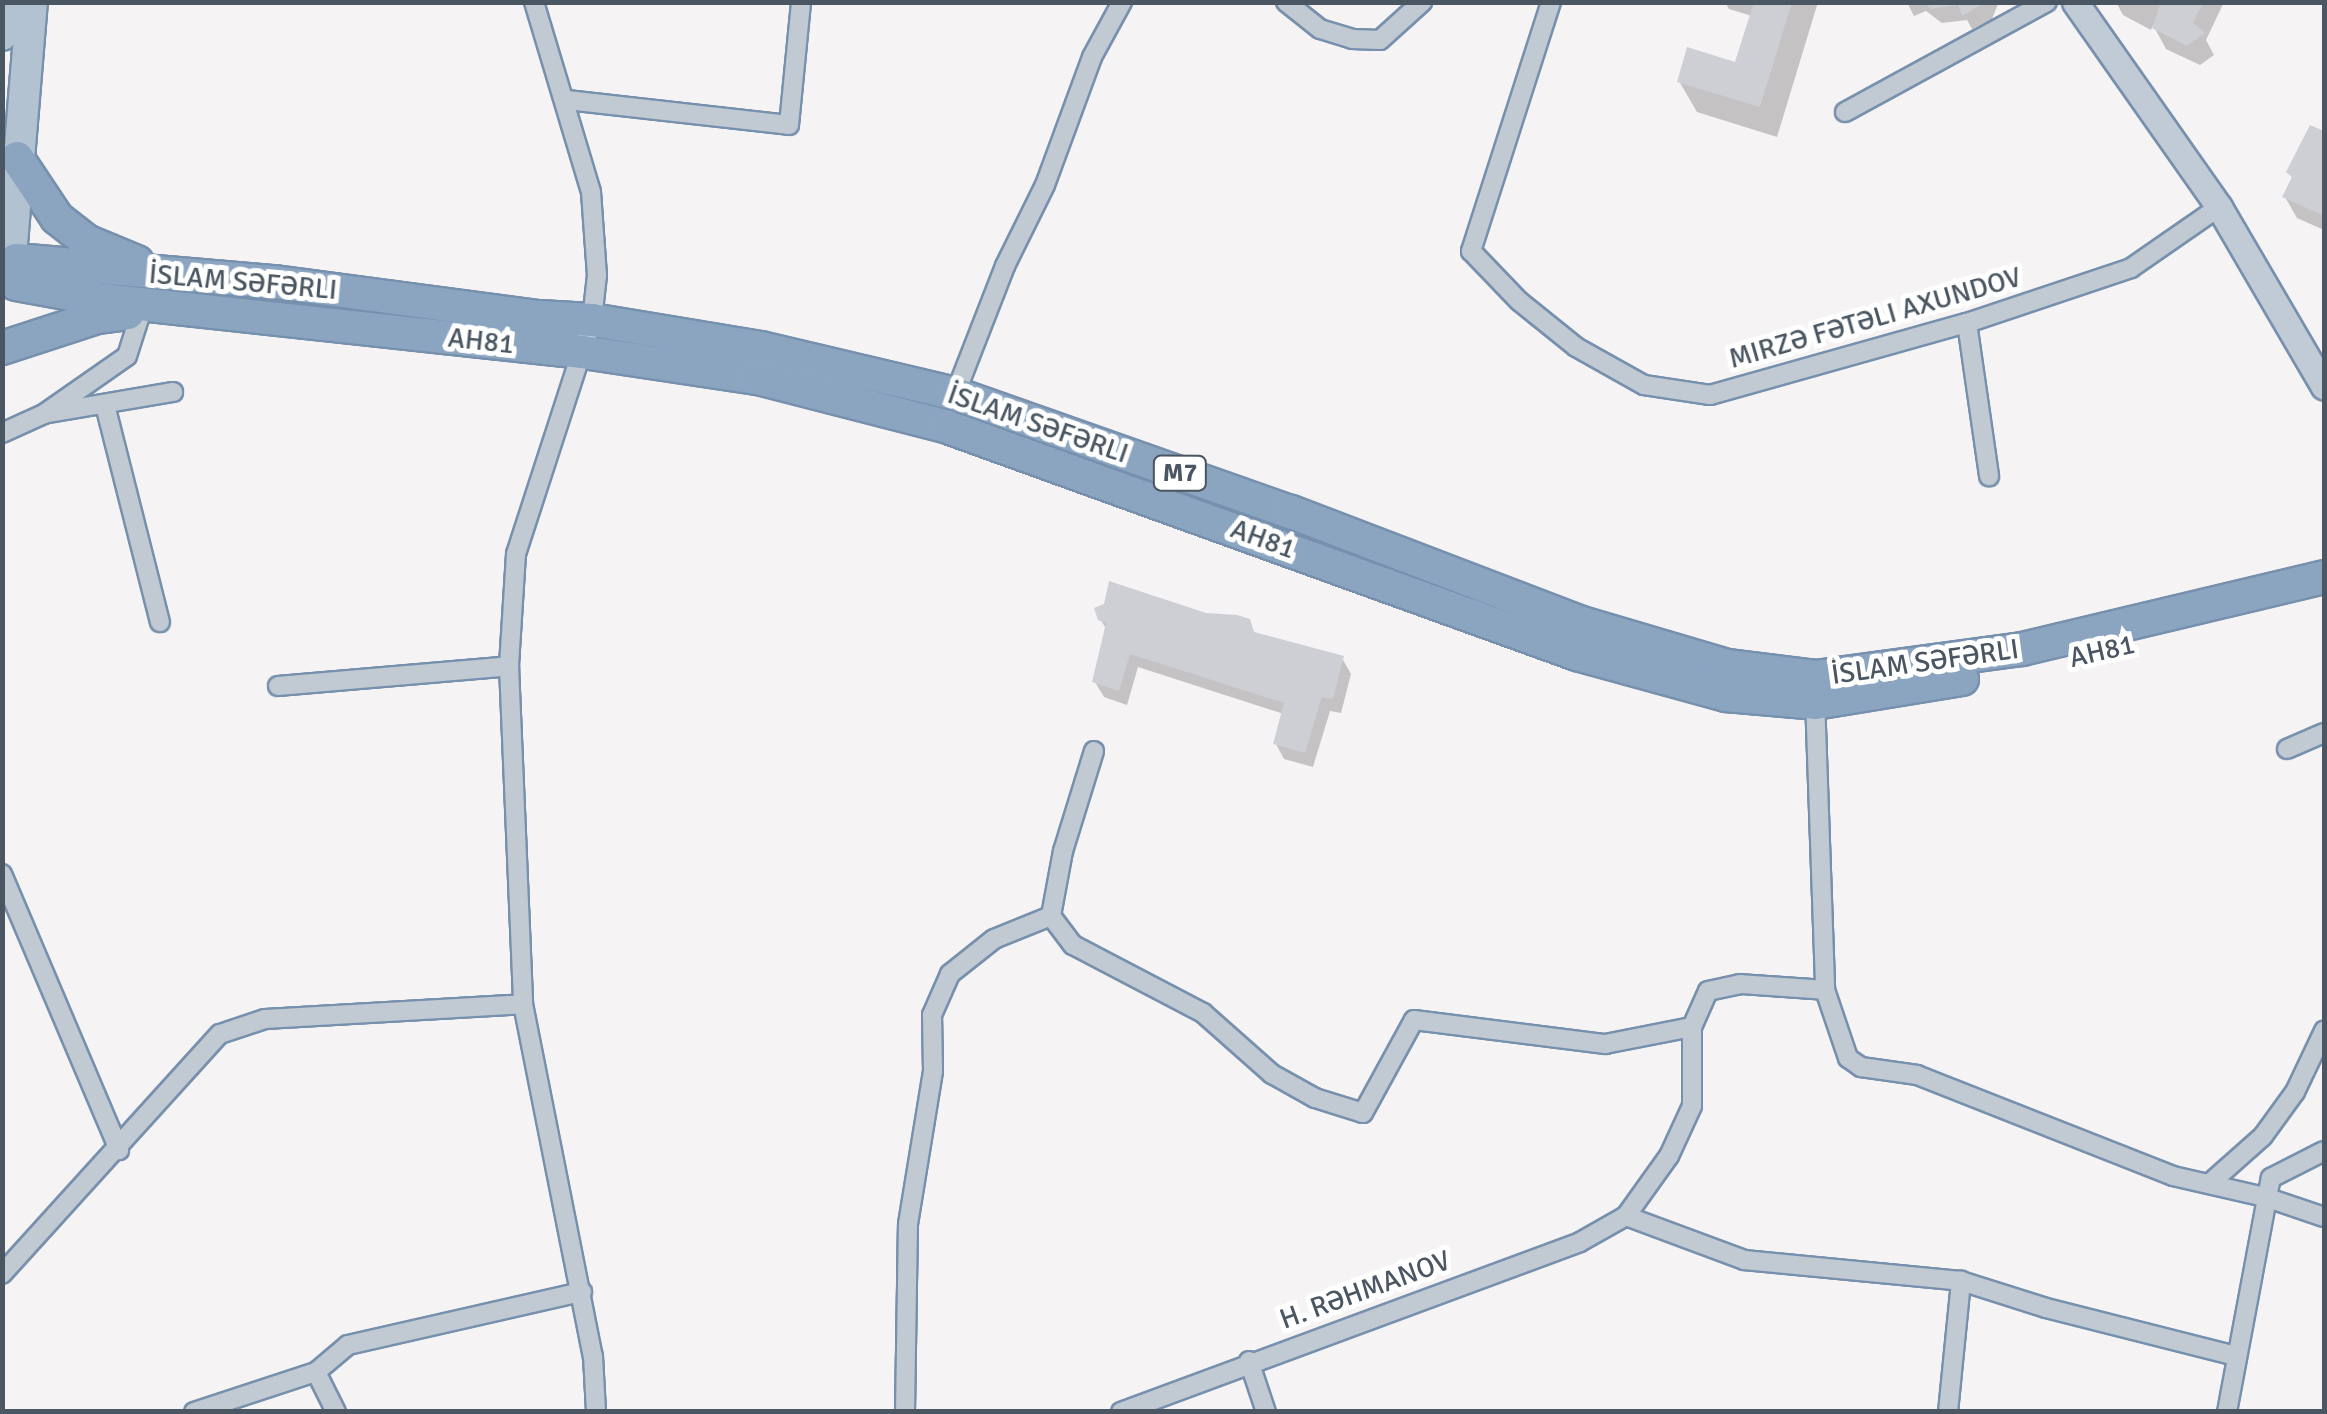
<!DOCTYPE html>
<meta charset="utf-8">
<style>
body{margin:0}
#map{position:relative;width:2327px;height:1414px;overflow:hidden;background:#f5f3f3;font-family:Signika,sans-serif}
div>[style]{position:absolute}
.shadow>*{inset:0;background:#0003}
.building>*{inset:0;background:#cdcfd5}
.roads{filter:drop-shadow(2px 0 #7690ad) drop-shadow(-2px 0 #7690ad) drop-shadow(0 2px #7690ad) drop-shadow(0 -2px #7690ad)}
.street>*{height:18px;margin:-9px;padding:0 9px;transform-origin:9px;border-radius:9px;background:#c1cad2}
.secondary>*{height:25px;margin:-12.5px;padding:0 12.5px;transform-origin:12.5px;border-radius:12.5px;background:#c1cbd6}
.primary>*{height:30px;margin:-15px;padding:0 15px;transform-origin:15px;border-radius:15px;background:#b3c2d1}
.highway>*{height:32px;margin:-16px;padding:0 16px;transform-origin:16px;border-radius:16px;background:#8ba5c1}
span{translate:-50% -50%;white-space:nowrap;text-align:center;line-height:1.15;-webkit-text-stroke:10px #fff;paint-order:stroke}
.shield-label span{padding:2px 8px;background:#fff;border:2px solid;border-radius:8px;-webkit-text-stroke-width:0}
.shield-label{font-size:25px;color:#4a5661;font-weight:700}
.street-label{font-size:28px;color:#4a5661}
.frame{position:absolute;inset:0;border:5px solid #4a5661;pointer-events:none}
</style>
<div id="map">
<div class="shadow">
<i style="clip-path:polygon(1725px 2px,1818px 2px,1777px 137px,1697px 112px,1679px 81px,1737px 65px,1752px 16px,1729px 9px)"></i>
<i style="clip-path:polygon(1907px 2px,1997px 2px,1998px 4px,1992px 19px,1972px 29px,1967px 20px,1942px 23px,1926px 11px,1914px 16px)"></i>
<i style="clip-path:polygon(2116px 2px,2224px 2px,2206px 40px,2214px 55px,2200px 65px,2166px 49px,2153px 25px,2151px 30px,2123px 15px)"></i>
<i style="clip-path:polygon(2311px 128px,2324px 134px,2324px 230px,2297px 218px,2285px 197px,2293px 180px,2289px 172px)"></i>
<i style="clip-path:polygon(1217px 614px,1248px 622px,1256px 635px,1342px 658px,1351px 674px,1341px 713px,1330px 711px,1313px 767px,1284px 759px,1276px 744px,1284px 714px,1138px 667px,1127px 705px,1104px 697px,1095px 682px,1107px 630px,1100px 619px)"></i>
</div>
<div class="building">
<i style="clip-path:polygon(1754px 2px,1792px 2px,1760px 107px,1677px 82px,1687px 47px,1735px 62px)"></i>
<i style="clip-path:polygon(1923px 2px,1986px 2px,1962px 16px,1958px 5px,1931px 9px)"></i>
<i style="clip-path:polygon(2161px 2px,2203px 2px,2193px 23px,2205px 33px,2187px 46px,2152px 28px)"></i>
<i style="clip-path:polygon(2310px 125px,2324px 131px,2324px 216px,2282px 197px,2292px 177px,2286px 172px)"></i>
<i style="clip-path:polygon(1109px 581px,1206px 613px,1237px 615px,1250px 619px,1254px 632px,1344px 656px,1333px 699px,1322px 697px,1305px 753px,1273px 744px,1284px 703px,1130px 654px,1119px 691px,1092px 682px,1106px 623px,1098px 620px,1094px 608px,1104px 604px)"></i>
</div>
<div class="roads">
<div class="street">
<i style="left:534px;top:2px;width:198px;rotate:73.3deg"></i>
<i style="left:591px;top:192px;width:83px;rotate:85.9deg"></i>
<i style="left:597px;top:275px;width:45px;rotate:96.3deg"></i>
<i style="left:592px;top:320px;width:246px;rotate:108deg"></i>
<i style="left:516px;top:554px;width:112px;rotate:93.6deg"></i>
<i style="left:509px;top:666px;width:338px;rotate:87.6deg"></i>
<i style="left:523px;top:1004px;width:359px;rotate:78.8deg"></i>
<i style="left:593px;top:1356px;width:56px;rotate:86.9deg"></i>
<i style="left:1286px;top:2px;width:43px;rotate:38.5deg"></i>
<i style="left:1320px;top:29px;width:34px;rotate:17deg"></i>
<i style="left:1352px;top:39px;width:28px;rotate:2deg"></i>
<i style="left:1380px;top:40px;width:57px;rotate:-42.1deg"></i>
<i style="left:1551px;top:2px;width:262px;rotate:107.8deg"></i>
<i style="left:1471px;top:251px;width:69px;rotate:46.2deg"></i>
<i style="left:1519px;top:301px;width:73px;rotate:38.9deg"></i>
<i style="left:1576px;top:347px;width:78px;rotate:29.2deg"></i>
<i style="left:1644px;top:385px;width:67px;rotate:8.6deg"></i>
<i style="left:1710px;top:395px;width:267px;rotate:-15.7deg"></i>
<i style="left:1967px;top:323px;width:173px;rotate:-18.5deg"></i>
<i style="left:2131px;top:268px;width:107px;rotate:-34.7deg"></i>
<i style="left:567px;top:100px;width:223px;rotate:6.4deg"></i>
<i style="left:789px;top:125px;width:124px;rotate:-84.4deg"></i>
<i style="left:1845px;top:112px;width:230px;rotate:-28.6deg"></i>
<i style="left:1967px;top:323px;width:155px;rotate:81.8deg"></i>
<i style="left:954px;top:397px;width:141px;rotate:-68.7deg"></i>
<i style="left:1005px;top:266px;width:90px;rotate:-63.7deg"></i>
<i style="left:1045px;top:185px;width:136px;rotate:-69.8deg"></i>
<i style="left:1092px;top:57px;width:63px;rotate:-61.4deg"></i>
<i style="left:105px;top:405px;width:224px;rotate:75.8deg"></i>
<i style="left:49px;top:413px;width:126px;rotate:-9.6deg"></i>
<i style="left:2px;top:433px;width:46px;rotate:-24.3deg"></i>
<i style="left:44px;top:414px;width:101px;rotate:-34.9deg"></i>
<i style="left:127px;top:356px;width:46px;rotate:-72.3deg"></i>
<i style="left:278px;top:686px;width:232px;rotate:-4.9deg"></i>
<i style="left:1815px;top:698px;width:292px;rotate:88deg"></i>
<i style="left:1825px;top:990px;width:72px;rotate:71.3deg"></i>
<i style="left:1848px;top:1058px;width:16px;rotate:35deg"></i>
<i style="left:1861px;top:1067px;width:57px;rotate:8.1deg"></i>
<i style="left:1917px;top:1075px;width:275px;rotate:21.5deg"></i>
<i style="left:2173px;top:1176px;width:94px;rotate:12.9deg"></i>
<i style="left:2265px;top:1197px;width:62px;rotate:18.7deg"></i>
<i style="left:2287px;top:749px;width:40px;rotate:-23.4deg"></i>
<i style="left:1094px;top:751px;width:105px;rotate:107.2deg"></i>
<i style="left:1063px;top:851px;width:66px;rotate:100.5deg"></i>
<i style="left:1051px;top:916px;width:36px;rotate:53deg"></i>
<i style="left:1073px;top:945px;width:147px;rotate:27.6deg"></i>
<i style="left:1203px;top:1013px;width:92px;rotate:41.5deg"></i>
<i style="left:1272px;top:1074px;width:49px;rotate:29.2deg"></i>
<i style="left:1315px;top:1098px;width:50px;rotate:17.4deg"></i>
<i style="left:1363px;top:1113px;width:106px;rotate:-61.3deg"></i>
<i style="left:1414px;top:1020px;width:193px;rotate:7.2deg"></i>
<i style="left:1605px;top:1044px;width:89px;rotate:-11.1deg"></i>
<i style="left:2px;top:874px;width:300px;rotate:67deg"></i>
<i style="left:2209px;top:1184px;width:72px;rotate:-41.6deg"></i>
<i style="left:2263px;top:1136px;width:54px;rotate:-54deg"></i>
<i style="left:2295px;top:1092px;width:68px;rotate:-64.6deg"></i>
<i style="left:1626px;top:1216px;width:126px;rotate:20.4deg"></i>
<i style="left:1744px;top:1260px;width:218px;rotate:5.5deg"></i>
<i style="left:1961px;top:1281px;width:89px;rotate:17.6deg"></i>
<i style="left:2046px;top:1308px;width:196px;rotate:14.2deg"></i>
<i style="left:2px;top:1274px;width:324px;rotate:-47.8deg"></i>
<i style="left:220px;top:1034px;width:47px;rotate:-18.4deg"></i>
<i style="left:265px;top:1019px;width:258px;rotate:-3.3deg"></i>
<i style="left:1249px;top:1361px;width:54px;rotate:71.6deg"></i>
<i style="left:316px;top:1372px;width:45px;rotate:63.4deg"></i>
<i style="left:194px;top:1412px;width:128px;rotate:-18.2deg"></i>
<i style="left:316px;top:1372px;width:42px;rotate:-40.2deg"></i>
<i style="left:348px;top:1345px;width:240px;rotate:-12.8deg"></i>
<i style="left:905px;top:1412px;width:188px;rotate:-89.1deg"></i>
<i style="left:908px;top:1224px;width:155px;rotate:-80.7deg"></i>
<i style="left:933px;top:1071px;width:56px;rotate:-91deg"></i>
<i style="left:932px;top:1015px;width:45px;rotate:-66.3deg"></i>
<i style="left:950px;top:974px;width:56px;rotate:-38.5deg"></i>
<i style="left:994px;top:939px;width:61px;rotate:-22deg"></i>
<i style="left:1121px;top:1412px;width:489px;rotate:-20.3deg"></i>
<i style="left:1580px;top:1242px;width:53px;rotate:-29.5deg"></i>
<i style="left:1626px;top:1216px;width:74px;rotate:-54.4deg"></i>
<i style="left:1669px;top:1156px;width:55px;rotate:-65.3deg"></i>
<i style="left:1692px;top:1106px;width:79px;rotate:-90deg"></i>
<i style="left:1692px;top:1027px;width:39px;rotate:-66deg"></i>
<i style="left:1708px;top:991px;width:33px;rotate:-12deg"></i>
<i style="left:1740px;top:984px;width:85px;rotate:4deg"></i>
<i style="left:1948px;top:1412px;width:132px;rotate:-84.3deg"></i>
<i style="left:2227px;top:1412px;width:238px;rotate:-79.4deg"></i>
<i style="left:2271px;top:1178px;width:59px;rotate:-27deg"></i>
</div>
<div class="secondary">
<i style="left:2075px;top:2px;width:251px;rotate:54.9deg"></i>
<i style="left:2219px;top:207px;width:208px;rotate:59.7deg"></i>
</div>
<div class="primary">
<i style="left:2px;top:35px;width:33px;rotate:-81deg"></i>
<i style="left:11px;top:256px;width:255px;rotate:-85.3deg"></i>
</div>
<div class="highway">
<i style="left:17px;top:158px;width:72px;rotate:56.3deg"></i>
<i style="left:57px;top:218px;width:37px;rotate:38deg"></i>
<i style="left:86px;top:241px;width:55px;rotate:22.4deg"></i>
<i style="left:16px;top:260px;width:260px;rotate:4.9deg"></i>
<i style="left:275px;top:282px;width:266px;rotate:7.6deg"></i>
<i style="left:539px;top:317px;width:53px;rotate:3.2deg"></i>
<i style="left:592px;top:320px;width:171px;rotate:9.4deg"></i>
<i style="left:761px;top:348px;width:199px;rotate:13.3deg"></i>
<i style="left:955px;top:394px;width:356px;rotate:19.4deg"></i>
<i style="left:1291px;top:512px;width:311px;rotate:20.9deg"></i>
<i style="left:1582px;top:623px;width:151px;rotate:16.5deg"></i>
<i style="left:1727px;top:666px;width:89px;rotate:7.1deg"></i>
<i style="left:1815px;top:677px;width:209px;rotate:-7.7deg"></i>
<i style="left:2022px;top:649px;width:310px;rotate:-13.4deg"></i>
<i style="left:16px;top:284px;width:88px;rotate:10.4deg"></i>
<i style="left:103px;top:300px;width:483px;rotate:6.2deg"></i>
<i style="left:583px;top:352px;width:177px;rotate:8.5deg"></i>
<i style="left:758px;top:378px;width:193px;rotate:14.4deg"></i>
<i style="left:945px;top:426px;width:672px;rotate:19.84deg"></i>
<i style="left:1577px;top:654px;width:155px;rotate:15.4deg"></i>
<i style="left:1726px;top:695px;width:89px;rotate:5.1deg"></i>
<i style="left:1815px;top:703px;width:149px;rotate:-9.3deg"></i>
<i style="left:2px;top:348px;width:100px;rotate:-18.1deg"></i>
<i style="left:97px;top:317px;width:31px;rotate:-7deg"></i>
</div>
</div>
<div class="shield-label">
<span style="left:1180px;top:473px">M7</span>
</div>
<div class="street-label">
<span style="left:243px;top:282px;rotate:5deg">İSLAM SƏFƏRLI</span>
<span style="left:1875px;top:318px;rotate:-16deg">MIRZƏ FƏTƏLI AXUNDOV</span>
<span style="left:481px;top:341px;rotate:6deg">AH81</span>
<span style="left:1038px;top:424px;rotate:19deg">İSLAM SƏFƏRLI</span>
<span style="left:1263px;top:539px;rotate:20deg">AH81</span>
<span style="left:2102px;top:651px;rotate:-13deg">AH81</span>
<span style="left:1925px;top:662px;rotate:-8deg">İSLAM SƏFƏRLI</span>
<span style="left:1365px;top:1290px;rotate:-20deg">H. RƏHMANOV</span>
</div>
<div class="frame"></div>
</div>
